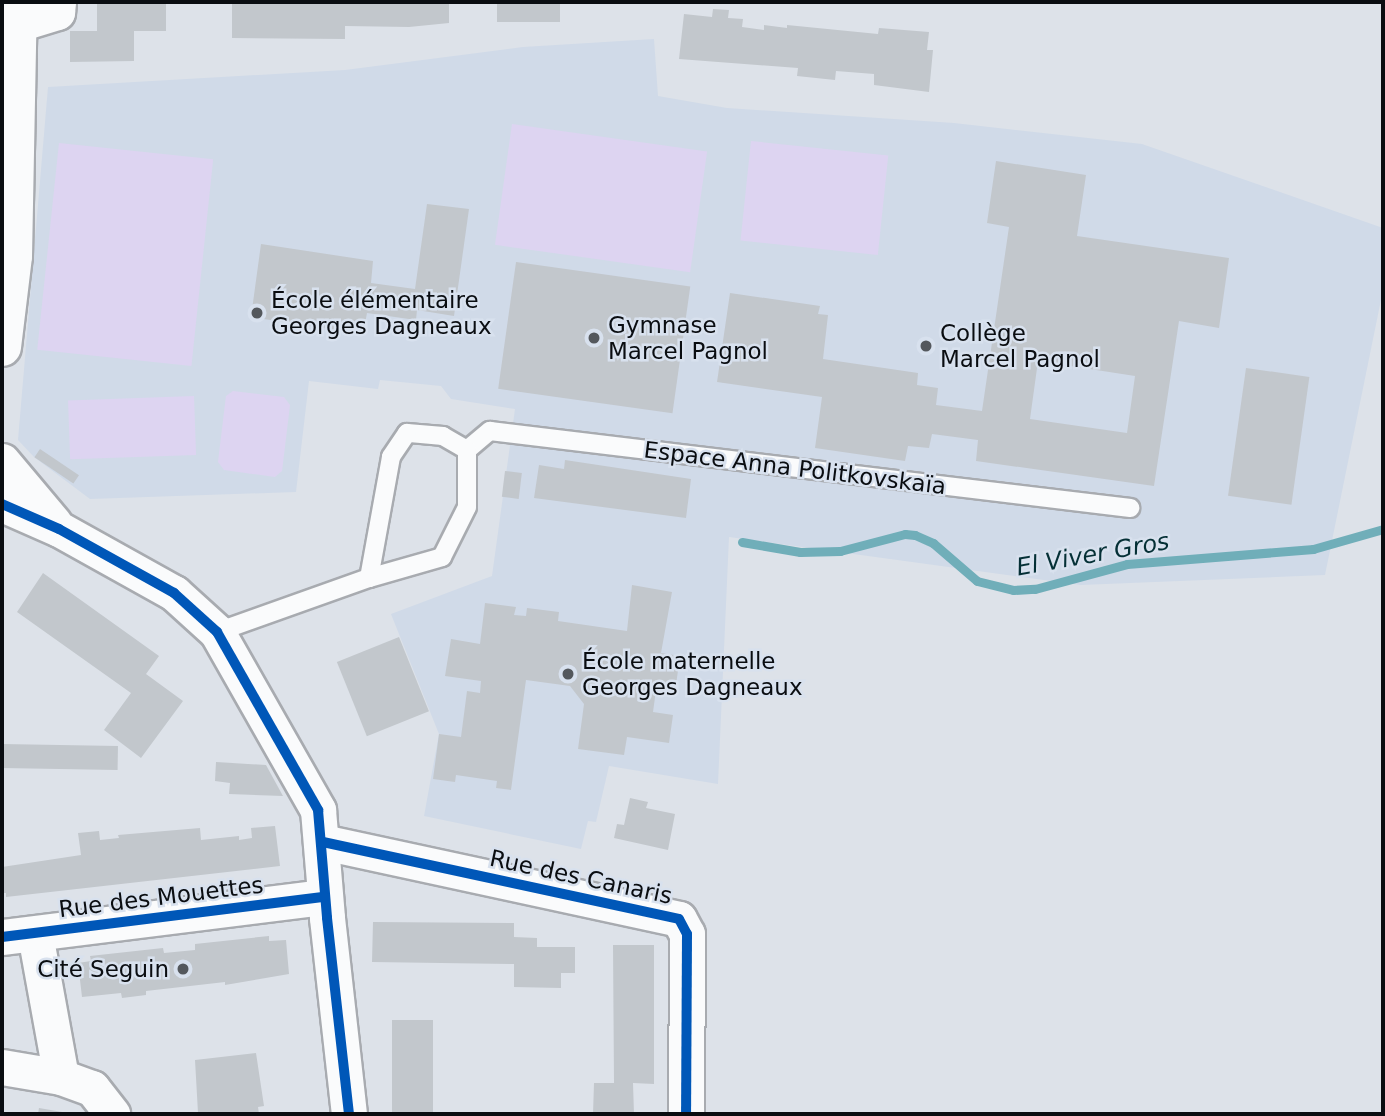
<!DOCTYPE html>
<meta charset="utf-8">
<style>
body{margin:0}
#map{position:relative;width:1385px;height:1116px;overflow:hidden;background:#dde2e9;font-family:"DejaVu Sans",sans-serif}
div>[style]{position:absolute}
.built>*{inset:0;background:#d0dae8}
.green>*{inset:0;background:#ddd4f1;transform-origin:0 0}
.stream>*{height:9px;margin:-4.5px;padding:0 4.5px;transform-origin:4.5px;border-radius:4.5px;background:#70aeb9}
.building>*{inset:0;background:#c2c7cc;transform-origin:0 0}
.roads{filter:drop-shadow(2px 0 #a8abb0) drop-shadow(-2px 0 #a8abb0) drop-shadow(0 2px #a8abb0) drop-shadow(0 -2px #a8abb0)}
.service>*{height:18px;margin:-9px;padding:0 9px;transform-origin:9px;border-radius:9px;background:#fafbfc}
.minor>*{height:35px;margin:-17.5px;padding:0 17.5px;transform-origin:17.5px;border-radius:17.5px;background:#fafbfc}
.secondary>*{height:38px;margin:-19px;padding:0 19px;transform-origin:19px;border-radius:19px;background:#fafbfc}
.cycleway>*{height:10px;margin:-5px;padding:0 5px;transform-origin:5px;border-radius:5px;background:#0057b8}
.dots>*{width:19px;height:19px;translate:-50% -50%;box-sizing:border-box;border:4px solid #d8e1ee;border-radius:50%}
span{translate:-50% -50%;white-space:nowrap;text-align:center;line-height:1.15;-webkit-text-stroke:5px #d8e1ee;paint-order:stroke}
.poi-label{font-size:23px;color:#0a0d11}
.left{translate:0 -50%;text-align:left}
.right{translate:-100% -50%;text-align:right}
.street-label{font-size:23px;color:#0a0d11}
.water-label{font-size:24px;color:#053036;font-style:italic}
.frame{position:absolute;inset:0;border:4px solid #0a0d11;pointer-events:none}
</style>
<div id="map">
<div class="built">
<i style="clip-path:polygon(654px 39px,658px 96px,727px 108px,954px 123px,1142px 144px,1383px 228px,1383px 290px,1325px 575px,1081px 585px,729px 537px,718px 784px,609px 766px,596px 822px,588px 821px,581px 849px,424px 816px,439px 734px,391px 614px,492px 576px,515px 409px,451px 399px,441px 386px,380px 380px,378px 389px,309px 381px,296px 492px,90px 499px,34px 457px,18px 440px,48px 87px,345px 70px,523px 47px)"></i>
</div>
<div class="green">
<i style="left:512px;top:124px;width:197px;height:122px;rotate:8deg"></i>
<i style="left:751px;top:141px;width:138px;height:100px;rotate:6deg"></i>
<i style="left:59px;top:143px;width:155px;height:208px;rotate:6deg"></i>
<i style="clip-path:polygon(233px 391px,284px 397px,290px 405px,282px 471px,275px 477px,224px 470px,218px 462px,226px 396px)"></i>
<i style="left:194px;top:396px;width:59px;height:126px;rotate:88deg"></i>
</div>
<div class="stream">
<i style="left:742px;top:542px;width:59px;rotate:9.8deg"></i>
<i style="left:800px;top:552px;width:40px;rotate:-1.4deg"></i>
<i style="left:840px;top:551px;width:67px;rotate:-14.7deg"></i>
<i style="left:905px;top:534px;width:10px;rotate:6deg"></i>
<i style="left:915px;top:535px;width:20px;rotate:24deg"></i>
<i style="left:933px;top:543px;width:58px;rotate:40.8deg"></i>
<i style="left:977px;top:581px;width:37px;rotate:14deg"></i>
<i style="left:1013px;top:590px;width:22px;rotate:-3deg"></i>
<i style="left:1035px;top:589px;width:95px;rotate:-15.2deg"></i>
<i style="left:1127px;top:564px;width:187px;rotate:-4.6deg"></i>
<i style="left:1313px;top:549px;width:73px;rotate:-15.9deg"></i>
</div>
<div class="building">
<i style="clip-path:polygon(97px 2px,166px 2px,166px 31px,134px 31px,134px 61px,70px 62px,70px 31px,97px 31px)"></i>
<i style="clip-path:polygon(232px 2px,449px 2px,449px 23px,409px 27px,345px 26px,345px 39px,232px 38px)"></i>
<i style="left:497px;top:2px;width:63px;height:20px"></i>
<i style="clip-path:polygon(713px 9px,729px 10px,728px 18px,743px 19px,742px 27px,764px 30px,764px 25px,787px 28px,787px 25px,878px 34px,879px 28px,929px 32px,927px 50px,933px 50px,929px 92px,874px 85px,874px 74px,836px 71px,835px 80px,797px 76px,798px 68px,679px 59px,684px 14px,712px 17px)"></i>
<i style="clip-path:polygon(evenodd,996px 161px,1086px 175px,1077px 236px,1229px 258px,1219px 328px,1179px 321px,1154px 486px,976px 461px,978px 440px,932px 434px,929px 448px,908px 446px,905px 461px,815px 448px,822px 397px,717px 382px,730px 293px,820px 306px,818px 314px,828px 315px,823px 359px,918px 373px,917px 385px,938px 388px,936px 405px,982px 411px,1009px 227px,987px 223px,996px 161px,1038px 361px,1135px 376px,1127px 433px,1030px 419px,1038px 361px)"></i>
<i style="clip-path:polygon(427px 204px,469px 209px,454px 316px,417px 310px,416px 320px,367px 313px,363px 334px,251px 317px,261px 244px,373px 261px,371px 283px,415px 289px)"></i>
<i style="left:516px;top:262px;width:176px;height:128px;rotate:8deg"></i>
<i style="left:1246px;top:368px;width:64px;height:129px;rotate:8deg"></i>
<i style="left:40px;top:449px;width:47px;height:10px;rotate:34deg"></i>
<i style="clip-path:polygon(565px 460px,691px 479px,686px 518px,534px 498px,539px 465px,564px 469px)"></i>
<i style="left:505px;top:471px;width:17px;height:26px;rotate:7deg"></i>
<i style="clip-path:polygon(43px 573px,159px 656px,146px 674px,183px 701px,141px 758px,104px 730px,131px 693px,17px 612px)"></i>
<i style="clip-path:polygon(632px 585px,672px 592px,661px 653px,680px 656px,676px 685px,657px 683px,653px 712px,673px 715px,669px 743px,627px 737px,624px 755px,578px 749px,584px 704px,570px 686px,526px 680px,511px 790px,496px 788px,497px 781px,456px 775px,455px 782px,433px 779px,439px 734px,461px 737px,467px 691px,480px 693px,481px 681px,445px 676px,451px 639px,480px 644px,485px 603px,516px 607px,514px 615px,526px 616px,527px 608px,559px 612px,558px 621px,627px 631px)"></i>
<i style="left:399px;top:637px;width:80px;height:67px;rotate:68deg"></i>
<i style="left:2px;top:744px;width:116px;height:24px;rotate:1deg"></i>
<i style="clip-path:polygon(216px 762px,266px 765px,283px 796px,229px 794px,230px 783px,215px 781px)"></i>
<i style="clip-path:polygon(630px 798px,648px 802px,646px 808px,675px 814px,668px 850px,614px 838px,617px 824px,624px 825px)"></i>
<i style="clip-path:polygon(275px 826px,280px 866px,6px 897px,6px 893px,2px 893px,2px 867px,81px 855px,78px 833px,99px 831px,100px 840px,119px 838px,118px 835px,200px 828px,201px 840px,239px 836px,239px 840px,252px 838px,251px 828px)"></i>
<i style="clip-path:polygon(373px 922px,514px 923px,514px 937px,537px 938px,537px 947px,575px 947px,575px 973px,561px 973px,561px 988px,514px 987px,514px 964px,372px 962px)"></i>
<i style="clip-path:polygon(269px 936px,269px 941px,286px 940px,289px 974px,225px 985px,225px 982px,146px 991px,146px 995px,122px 998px,121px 993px,82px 997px,78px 963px,91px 961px,90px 956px,163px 948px,164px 953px,195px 950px,195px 944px)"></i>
<i style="clip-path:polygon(613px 945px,654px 945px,654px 1084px,633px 1083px,634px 1114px,593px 1114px,594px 1083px,614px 1083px)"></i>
<i style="left:392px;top:1020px;width:41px;height:94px"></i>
<i style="clip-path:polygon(256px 1053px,264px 1106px,258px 1107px,259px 1114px,198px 1113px,195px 1060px)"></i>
<i style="clip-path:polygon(39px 1108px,68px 1113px,68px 1114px,38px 1114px)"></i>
</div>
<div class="roads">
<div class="service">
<i style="left:467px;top:450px;width:30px;rotate:-40deg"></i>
<i style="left:490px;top:431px;width:645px;rotate:6.86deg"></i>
<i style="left:217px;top:632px;width:161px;rotate:-19.6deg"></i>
<i style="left:369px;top:578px;width:76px;rotate:-16deg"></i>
<i style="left:442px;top:557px;width:56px;rotate:-63.4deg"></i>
<i style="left:467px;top:507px;width:57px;rotate:-90deg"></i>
<i style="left:467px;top:450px;width:28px;rotate:-150deg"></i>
<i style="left:443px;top:436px;width:36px;rotate:-175deg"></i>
<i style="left:407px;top:433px;width:29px;rotate:124deg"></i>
<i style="left:391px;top:457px;width:123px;rotate:100.3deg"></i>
</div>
<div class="minor">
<i style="left:18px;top:24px;width:41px;rotate:-17.1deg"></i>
<i style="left:57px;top:12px;width:10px;rotate:-84deg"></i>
<i style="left:2px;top:461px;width:81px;rotate:50deg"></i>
<i style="left:2px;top:504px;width:62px;rotate:23.7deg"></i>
<i style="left:59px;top:529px;width:132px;rotate:29.1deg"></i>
<i style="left:174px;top:593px;width:58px;rotate:42.2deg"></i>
<i style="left:217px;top:632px;width:205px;rotate:60.4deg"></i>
<i style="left:318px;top:810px;width:108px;rotate:85.2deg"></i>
<i style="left:327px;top:918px;width:197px;rotate:83.6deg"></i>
<i style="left:323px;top:842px;width:364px;rotate:12.2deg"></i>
<i style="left:679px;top:919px;width:17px;rotate:62deg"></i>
<i style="left:687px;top:934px;width:180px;rotate:90.3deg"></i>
<i style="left:35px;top:934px;width:145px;rotate:79.7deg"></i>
<i style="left:2px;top:937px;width:325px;rotate:-7.1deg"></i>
<i style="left:2px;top:1067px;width:60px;rotate:9.6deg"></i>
<i style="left:61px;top:1077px;width:33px;rotate:20deg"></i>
<i style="left:92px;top:1088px;width:33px;rotate:52deg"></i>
</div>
<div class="secondary">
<i style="left:2px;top:347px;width:92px;rotate:-83.1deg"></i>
<i style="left:13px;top:256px;width:254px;rotate:-88.9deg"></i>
</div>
</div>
<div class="cycleway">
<i style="left:2px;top:504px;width:62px;rotate:23.7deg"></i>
<i style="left:59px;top:529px;width:132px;rotate:29.1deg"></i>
<i style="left:174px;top:593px;width:58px;rotate:42.2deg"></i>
<i style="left:217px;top:632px;width:205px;rotate:60.4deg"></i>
<i style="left:318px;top:810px;width:108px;rotate:85.2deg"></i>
<i style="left:327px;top:918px;width:197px;rotate:83.6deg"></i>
<i style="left:323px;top:842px;width:364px;rotate:12.2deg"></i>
<i style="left:679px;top:919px;width:17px;rotate:62deg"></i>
<i style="left:687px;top:934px;width:180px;rotate:90.3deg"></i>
<i style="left:2px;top:937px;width:325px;rotate:-7.1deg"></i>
</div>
<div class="dots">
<i style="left:257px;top:313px;background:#54585d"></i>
<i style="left:594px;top:338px;background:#54585d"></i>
<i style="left:926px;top:346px;background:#54585d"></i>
<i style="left:568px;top:674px;background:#54585d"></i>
<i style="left:183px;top:969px;background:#54585d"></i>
</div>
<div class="poi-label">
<span class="left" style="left:271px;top:313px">École élémentaire<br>Georges Dagneaux</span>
<span class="left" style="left:608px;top:338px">Gymnase<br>Marcel Pagnol</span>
<span class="left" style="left:940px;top:346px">Collège<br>Marcel Pagnol</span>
<span class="left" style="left:582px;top:674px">École maternelle<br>Georges Dagneaux</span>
<span class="right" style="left:169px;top:969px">Cité Seguin</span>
</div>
<div class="street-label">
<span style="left:795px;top:468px;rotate:7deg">Espace Anna Politkovskaïa</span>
<span style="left:581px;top:877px;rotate:12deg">Rue des Canaris</span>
<span style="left:161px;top:897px;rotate:-7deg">Rue des Mouettes</span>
</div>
<div class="water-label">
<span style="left:1093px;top:555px;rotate:-10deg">El Viver Gros</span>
</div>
<div class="frame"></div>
</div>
